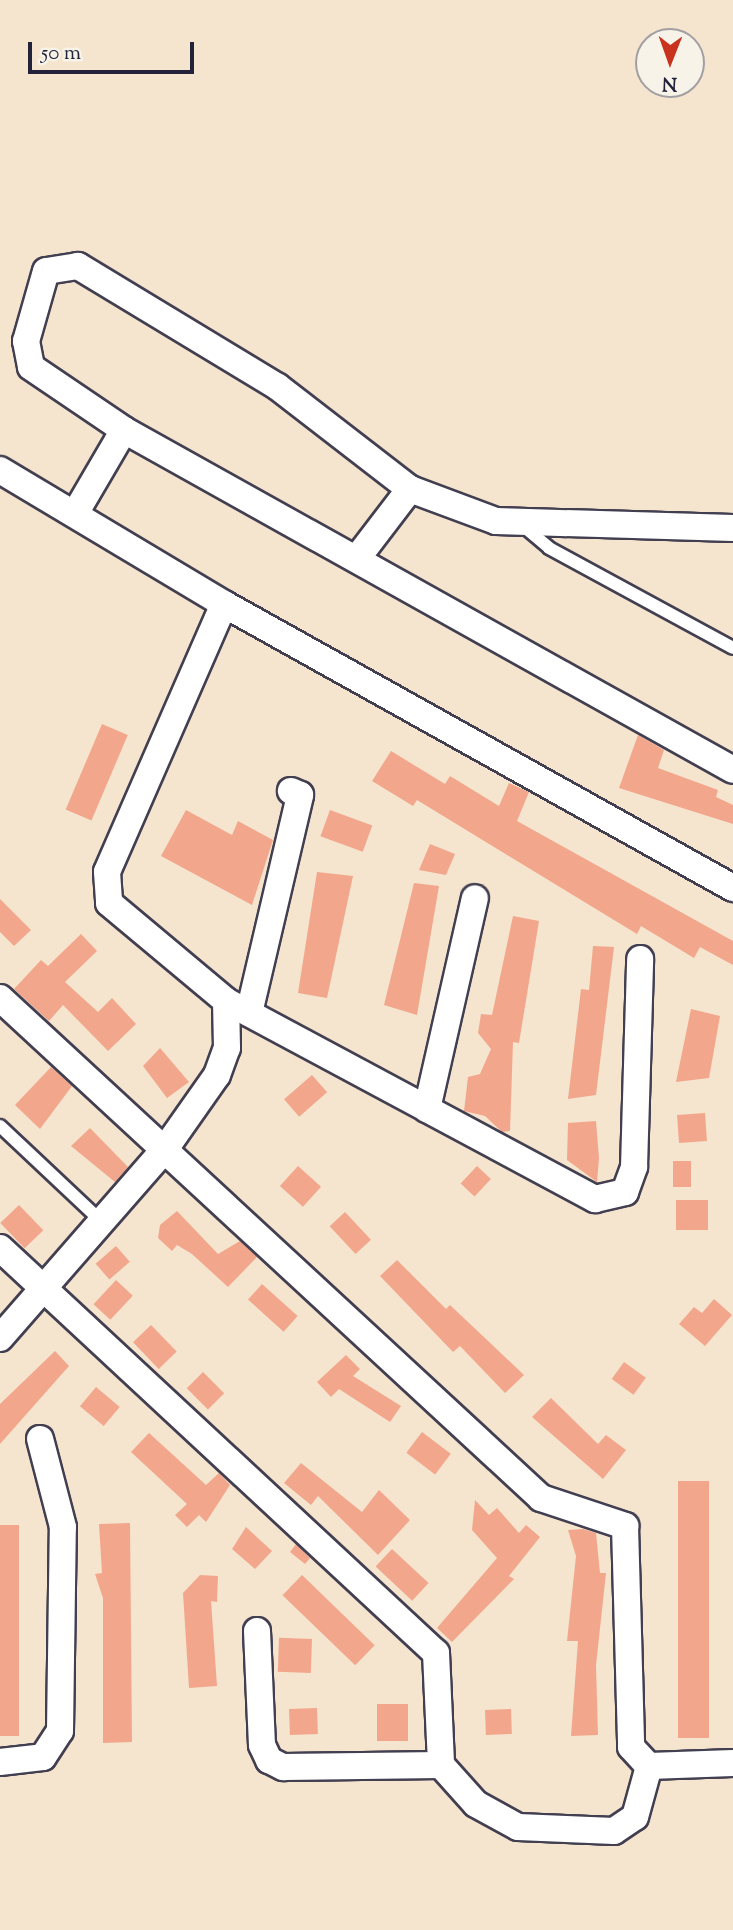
<!DOCTYPE html>
<style>
body{margin:0}
#map{position:relative;width:733px;height:1930px;overflow:hidden;background:#f5e4ce;font-family:"Sorts Mill Goudy",serif}
div>[style]{position:absolute}
.building>*{inset:0;background:#f2a78d;transform-origin:0 0}
.roads{filter:drop-shadow(2px 0 #423f51) drop-shadow(-2px 0 #423f51) drop-shadow(0 2px #423f51) drop-shadow(0 -2px #423f51)}
.lane>*{height:12px;margin:-6px;padding:0 6px;transform-origin:6px;border-radius:6px;background:#fff}
.street>*{height:26px;margin:-13px;padding:0 13px;transform-origin:13px;border-radius:13px;background:#fff}
span{translate:-50% -50%;white-space:nowrap;text-align:center;line-height:1.15;-webkit-text-stroke:6px #f7f3e8;paint-order:stroke}
.north{position:absolute;left:635px;top:28px;width:70px;height:70px;box-sizing:border-box;background:#f7f3e8;border:2px solid #a29fa3;border-radius:50%;rotate:181deg;font-size:19px;font-weight:700;line-height:28px;text-align:center;color:#22223b}
.north::after{content:'';display:block;margin:auto;width:24px;height:32px;background:#c8321e;clip-path:polygon(50% 0,100% 100%,50% 72%,0 100%)}
.scale{position:absolute;left:28px;top:42px;width:166px;height:32px;box-sizing:border-box;border:4px solid #22223b;border-top:0;padding-left:9px;font-size:21px;line-height:24px;white-space:nowrap;color:#22223b;-webkit-text-stroke:5px #f7f3e8;paint-order:stroke}
</style>
<div id="map">
<div class="building">
<i style="left:102px;top:724px;width:28px;height:93px;rotate:23deg"></i>
<i style="clip-path:polygon(638px 735px,664px 750px,658px 768px,718px 790px,716px 797px,733px 805px,733px 824px,619px 788px)"></i>
<i style="clip-path:polygon(391px 751px,445px 784px,450px 776px,499px 806px,509px 783px,529px 792px,517px 821px,733px 941px,733px 965px,700px 947px,694px 958px,641px 926px,637px 934px,417px 800px,413px 806px,372px 781px)"></i>
<i style="clip-path:polygon(186px 810px,232px 835px,238px 821px,273px 840px,252px 905px,161px 856px)"></i>
<i style="left:330px;top:810px;width:45px;height:28px;rotate:20deg"></i>
<i style="clip-path:polygon(430px 844px,455px 854px,446px 875px,419px 870px)"></i>
<i style="clip-path:polygon(317px 872px,353px 876px,327px 998px,298px 993px)"></i>
<i style="clip-path:polygon(414px 883px,439px 886px,417px 1015px,384px 1005px)"></i>
<i style="clip-path:polygon(0 899px,31px 930px,14px 946px,0 932px)"></i>
<i style="clip-path:polygon(513px 916px,539px 921px,519px 1043px,513px 1042px,510px 1131px,502px 1132px,485px 1116px,464px 1111px,468px 1077px,480px 1074px,491px 1049px,478px 1033px,481px 1014px,492px 1015px)"></i>
<i style="clip-path:polygon(81px 934px,97px 951px,65px 982px,98px 1012px,112px 998px,136px 1024px,108px 1051px,63px 1005px,49px 1021px,14px 989px,41px 960px,48px 966px)"></i>
<i style="clip-path:polygon(593px 946px,614px 947px,596px 1095px,568px 1099px,581px 989px,589px 990px)"></i>
<i style="clip-path:polygon(691px 1009px,720px 1016px,709px 1078px,676px 1082px)"></i>
<i style="clip-path:polygon(160px 1048px,189px 1082px,167px 1098px,143px 1066px)"></i>
<i style="clip-path:polygon(51px 1067px,72px 1086px,40px 1129px,15px 1105px)"></i>
<i style="left:312px;top:1075px;width:23px;height:37px;rotate:49deg"></i>
<i style="left:705px;top:1113px;width:28px;height:28px;rotate:86deg"></i>
<i style="clip-path:polygon(596px 1121px,599px 1158px,597px 1182px,567px 1160px,568px 1123px)"></i>
<i style="clip-path:polygon(90px 1128px,128px 1167px,115px 1182px,71px 1146px)"></i>
<i style="left:673px;top:1161px;width:18px;height:26px"></i>
<i style="left:298px;top:1166px;width:31px;height:27px;rotate:42deg"></i>
<i style="left:477px;top:1166px;width:19px;height:24px;rotate:43deg"></i>
<i style="left:708px;top:1200px;width:30px;height:32px;rotate:90deg"></i>
<i style="left:19px;top:1205px;width:35px;height:26px;rotate:46deg"></i>
<i style="clip-path:polygon(177px 1211px,218px 1254px,240px 1241px,257px 1257px,228px 1287px,192px 1254px,177px 1245px,172px 1251px,158px 1238px,160px 1225px)"></i>
<i style="left:345px;top:1212px;width:38px;height:21px;rotate:47deg"></i>
<i style="left:116px;top:1246px;width:21px;height:27px;rotate:49deg"></i>
<i style="clip-path:polygon(397px 1260px,446px 1309px,450px 1305px,524px 1375px,505px 1393px,460px 1346px,453px 1352px,380px 1276px)"></i>
<i style="left:116px;top:1280px;width:23px;height:33px;rotate:43deg"></i>
<i style="left:262px;top:1284px;width:48px;height:21px;rotate:42deg"></i>
<i style="clip-path:polygon(714px 1299px,732px 1315px,705px 1346px,679px 1324px,694px 1307px,702px 1313px)"></i>
<i style="left:151px;top:1325px;width:37px;height:25px;rotate:46deg"></i>
<i style="clip-path:polygon(55px 1351px,69px 1366px,0 1444px,0 1404px)"></i>
<i style="clip-path:polygon(346px 1355px,360px 1369px,353px 1376px,401px 1406px,390px 1422px,339px 1389px,331px 1397px,317px 1382px)"></i>
<i style="left:624px;top:1362px;width:27px;height:21px;rotate:36deg"></i>
<i style="left:203px;top:1372px;width:30px;height:23px;rotate:45deg"></i>
<i style="left:96px;top:1387px;width:31px;height:25px;rotate:40deg"></i>
<i style="clip-path:polygon(551px 1398px,598px 1444px,606px 1435px,626px 1450px,603px 1479px,532px 1417px)"></i>
<i style="left:422px;top:1432px;width:36px;height:26px;rotate:37deg"></i>
<i style="clip-path:polygon(149px 1433px,206px 1485px,219px 1473px,230px 1485px,206px 1522px,199px 1515px,187px 1527px,175px 1515px,187px 1504px,131px 1452px)"></i>
<i style="clip-path:polygon(301px 1463px,362px 1512px,379px 1490px,410px 1520px,378px 1555px,318px 1496px,311px 1505px,284px 1483px)"></i>
<i style="left:709px;top:1481px;width:257px;height:31px;rotate:90deg"></i>
<i style="clip-path:polygon(475px 1500px,489px 1515px,497px 1508px,519px 1533px,526px 1525px,540px 1537px,509px 1576px,514px 1579px,452px 1642px,437px 1628px,497px 1558px,472px 1530px)"></i>
<i style="clip-path:polygon(130px 1523px,132px 1742px,103px 1743px,103px 1598px,95px 1574px,102px 1573px,99px 1524px)"></i>
<i style="left:0;top:1525px;width:19px;height:211px"></i>
<i style="clip-path:polygon(246px 1527px,272px 1551px,255px 1569px,232px 1549px)"></i>
<i style="clip-path:polygon(583px 1529px,596px 1533px,600px 1573px,606px 1573px,596px 1665px,598px 1735px,571px 1736px,578px 1641px,567px 1641px,576px 1556px,568px 1530px)"></i>
<i style="clip-path:polygon(296px 1544px,310px 1558px,305px 1564px,290px 1552px)"></i>
<i style="left:392px;top:1549px;width:50px;height:24px;rotate:43deg"></i>
<i style="clip-path:polygon(200px 1575px,218px 1576px,217px 1602px,211px 1601px,217px 1686px,189px 1688px,183px 1593px)"></i>
<i style="left:302px;top:1575px;width:101px;height:28px;rotate:44deg"></i>
<i style="left:312px;top:1639px;width:34px;height:33px;rotate:92deg"></i>
<i style="left:377px;top:1704px;width:31px;height:37px"></i>
<i style="left:317px;top:1708px;width:26px;height:28px;rotate:88deg"></i>
<i style="left:511px;top:1709px;width:25px;height:26px;rotate:88deg"></i>
</div>
<div class="roads">
<div class="lane">
<i style="left:522px;top:525px;width:35px;rotate:40deg"></i>
<i style="left:549px;top:548px;width:209px;rotate:28.5deg"></i>
<i style="left:0;top:1126px;width:139px;rotate:43.2deg"></i>
</div>
<div class="street">
<i style="left:0;top:470px;width:261px;rotate:30.9deg"></i>
<i style="left:224px;top:604px;width:583px;rotate:29.16deg"></i>
<i style="left:410px;top:489px;width:167px;rotate:-142.3deg"></i>
<i style="left:278px;top:387px;width:234px;rotate:-148.8deg"></i>
<i style="left:78px;top:266px;width:32px;rotate:171deg"></i>
<i style="left:46px;top:271px;width:73px;rotate:105.9deg"></i>
<i style="left:26px;top:341px;width:26px;rotate:79deg"></i>
<i style="left:31px;top:367px;width:112px;rotate:34.1deg"></i>
<i style="left:124px;top:430px;width:697px;rotate:29.17deg"></i>
<i style="left:76px;top:512px;width:95px;rotate:-59.7deg"></i>
<i style="left:358px;top:557px;width:86px;rotate:-52.6deg"></i>
<i style="left:410px;top:489px;width:92px;rotate:20.4deg"></i>
<i style="left:496px;top:521px;width:237px;rotate:1.7deg"></i>
<i style="left:224px;top:604px;width:292px;rotate:113.6deg"></i>
<i style="left:107px;top:872px;width:31px;rotate:86deg"></i>
<i style="left:109px;top:903px;width:153px;rotate:39.9deg"></i>
<i style="left:226px;top:1001px;width:228px;rotate:28.2deg"></i>
<i style="left:427px;top:1109px;width:216px;rotate:-77.2deg"></i>
<i style="left:0;top:998px;width:737px;rotate:42.74deg"></i>
<i style="left:541px;top:1498px;width:89px;rotate:18.4deg"></i>
<i style="left:625px;top:1526px;width:221px;rotate:88.4deg"></i>
<i style="left:631px;top:1747px;width:26px;rotate:47deg"></i>
<i style="left:249px;top:1013px;width:224px;rotate:-76.8deg"></i>
<i style="left:300px;top:795px;width:10px;rotate:-156deg"></i>
<i style="left:427px;top:1109px;width:191px;rotate:28.2deg"></i>
<i style="left:595px;top:1199px;width:31px;rotate:-13deg"></i>
<i style="left:625px;top:1192px;width:27px;rotate:-70deg"></i>
<i style="left:634px;top:1167px;width:208px;rotate:-88.3deg"></i>
<i style="left:0;top:1248px;width:595px;rotate:42.89deg"></i>
<i style="left:436px;top:1653px;width:112px;rotate:87.4deg"></i>
<i style="left:0;top:1338px;width:251px;rotate:-48.9deg"></i>
<i style="left:165px;top:1149px;width:90px;rotate:-54.9deg"></i>
<i style="left:217px;top:1075px;width:29px;rotate:-70deg"></i>
<i style="left:227px;top:1048px;width:47px;rotate:-91.2deg"></i>
<i style="left:257px;top:1631px;width:114px;rotate:87.5deg"></i>
<i style="left:262px;top:1745px;width:17px;rotate:65deg"></i>
<i style="left:269px;top:1760px;width:16px;rotate:27deg"></i>
<i style="left:283px;top:1767px;width:158px;rotate:-0.7deg"></i>
<i style="left:441px;top:1765px;width:52px;rotate:48.1deg"></i>
<i style="left:476px;top:1804px;width:48px;rotate:28.7deg"></i>
<i style="left:518px;top:1827px;width:96px;rotate:2.4deg"></i>
<i style="left:614px;top:1831px;width:25px;rotate:-34deg"></i>
<i style="left:635px;top:1817px;width:53px;rotate:-74.6deg"></i>
<i style="left:649px;top:1766px;width:84px;rotate:-2deg"></i>
<i style="left:0;top:1762px;width:43px;rotate:-6.6deg"></i>
<i style="left:43px;top:1757px;width:31px;rotate:-57deg"></i>
<i style="left:60px;top:1731px;width:204px;rotate:-89.2deg"></i>
<i style="left:63px;top:1527px;width:91px;rotate:-104.6deg"></i>
</div>
</div>
<div class="north">N</div>
<div class="scale">50 m</div>
</div>
